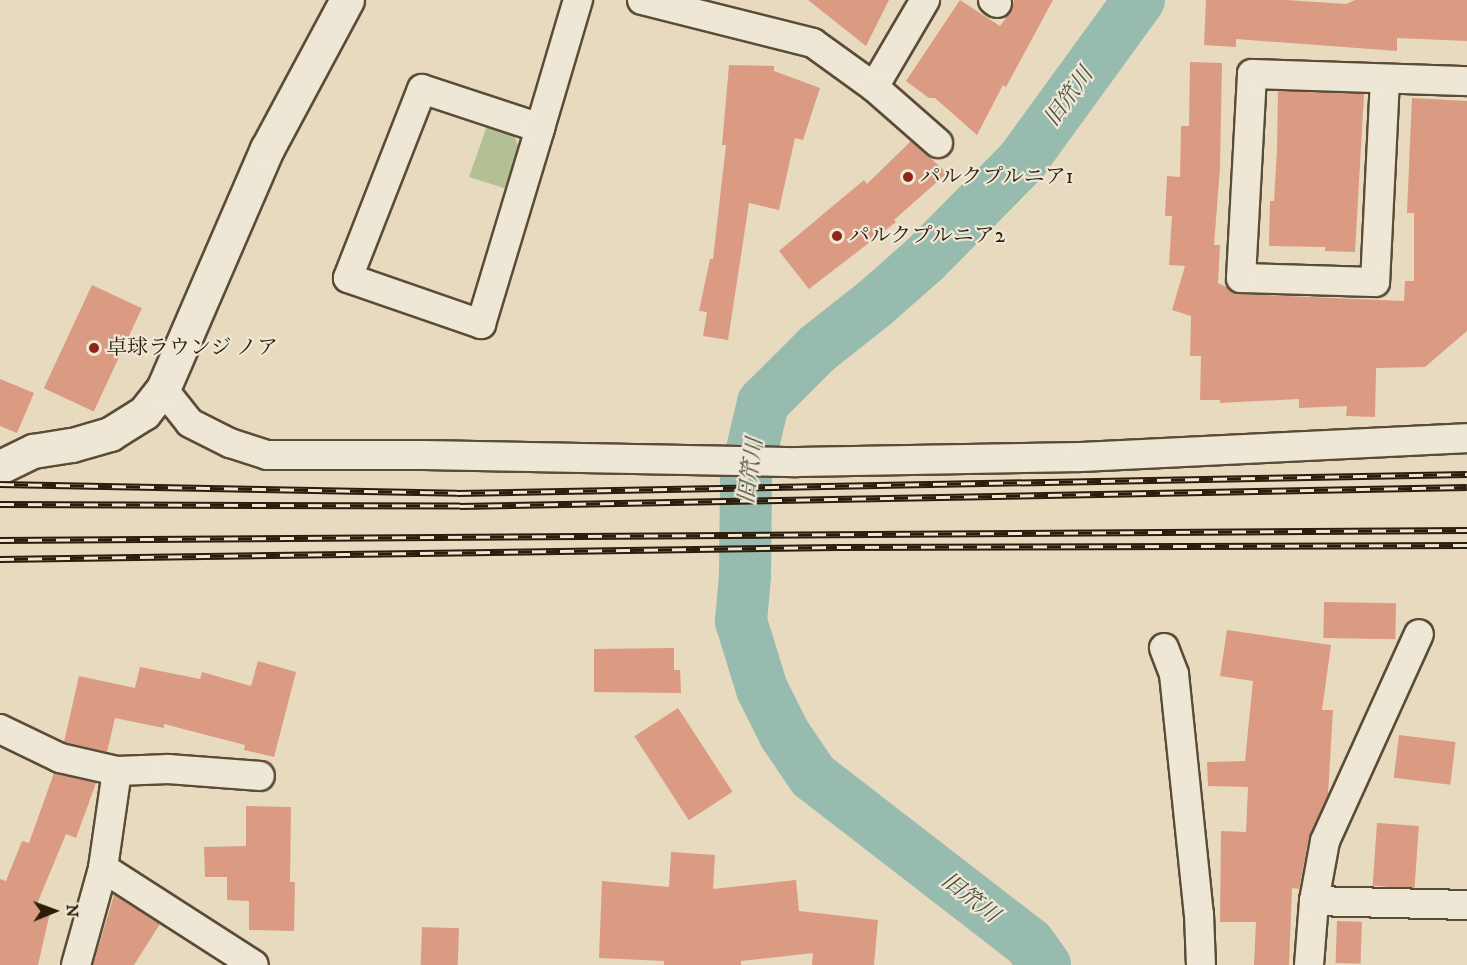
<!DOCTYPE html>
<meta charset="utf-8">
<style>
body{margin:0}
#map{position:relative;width:1467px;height:965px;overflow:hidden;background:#e7dabf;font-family:"IM FELL DW Pica","Noto Serif JP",serif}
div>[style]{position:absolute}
.green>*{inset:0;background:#b3c094}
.river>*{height:52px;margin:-26px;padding:0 26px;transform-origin:26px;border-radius:26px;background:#97bbae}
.building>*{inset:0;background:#db9a82;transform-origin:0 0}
.roads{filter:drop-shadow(2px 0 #5a4c37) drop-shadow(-2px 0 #5a4c37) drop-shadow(0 2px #5a4c37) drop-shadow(0 -2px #5a4c37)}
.minor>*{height:28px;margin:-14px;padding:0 14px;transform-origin:14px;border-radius:14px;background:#efe7d5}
.tertiary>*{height:33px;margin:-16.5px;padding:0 16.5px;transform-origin:16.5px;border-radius:16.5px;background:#efe7d5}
.rail>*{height:7px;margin-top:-3.5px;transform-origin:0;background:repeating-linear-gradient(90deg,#efe7d5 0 14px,#2b1d0a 0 28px);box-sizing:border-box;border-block:2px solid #2b1d0a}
.dots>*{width:16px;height:16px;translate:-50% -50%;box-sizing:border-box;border:3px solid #efe7d5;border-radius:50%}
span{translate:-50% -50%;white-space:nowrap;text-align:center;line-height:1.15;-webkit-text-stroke:4.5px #efe7d5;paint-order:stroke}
.poi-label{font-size:21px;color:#2b1d0a}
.left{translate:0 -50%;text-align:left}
.water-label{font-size:22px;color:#4b4c3b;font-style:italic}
.north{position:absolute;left:24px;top:881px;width:60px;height:60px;-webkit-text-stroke:4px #efe7d5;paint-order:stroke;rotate:89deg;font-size:16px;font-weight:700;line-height:24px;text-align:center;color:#2b1d0a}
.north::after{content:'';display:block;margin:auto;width:21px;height:27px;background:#2b1d0a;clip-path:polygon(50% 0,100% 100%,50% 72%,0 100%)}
</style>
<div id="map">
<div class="green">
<i style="clip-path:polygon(487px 126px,514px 135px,520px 151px,507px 189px,469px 177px)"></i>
</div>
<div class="river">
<i style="left:1045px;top:965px;width:27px;rotate:-126deg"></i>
<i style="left:1029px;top:943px;width:273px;rotate:-142.3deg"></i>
<i style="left:813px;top:776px;width:50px;rotate:-124.3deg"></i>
<i style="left:785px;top:735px;width:51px;rotate:-116.6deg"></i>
<i style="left:762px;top:689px;width:71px;rotate:-107.2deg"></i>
<i style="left:741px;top:621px;width:45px;rotate:-84.9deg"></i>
<i style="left:745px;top:576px;width:101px;rotate:-89.4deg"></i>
<i style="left:746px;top:475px;width:74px;rotate:-76.7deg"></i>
<i style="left:763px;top:403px;width:76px;rotate:-45deg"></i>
<i style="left:817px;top:349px;width:73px;rotate:-38.3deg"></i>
<i style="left:874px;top:304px;width:67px;rotate:-41.3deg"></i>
<i style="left:924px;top:260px;width:139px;rotate:-45.3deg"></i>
<i style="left:1022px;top:161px;width:199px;rotate:-54deg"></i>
</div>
<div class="building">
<i style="clip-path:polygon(808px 0,889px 0,866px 46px)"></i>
<i style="clip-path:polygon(960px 0,1000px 26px,1010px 12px,1014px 0,1053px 0,1006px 87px,1003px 85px,977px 135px,935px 98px,929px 98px,906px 81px)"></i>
<i style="clip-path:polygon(1206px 0,1286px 0,1346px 4px,1355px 0,1467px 0,1467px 41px,1397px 38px,1397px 51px,1236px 39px,1236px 47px,1204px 45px)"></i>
<i style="clip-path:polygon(1190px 62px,1222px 63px,1220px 168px,1214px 245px,1220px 245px,1218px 283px,1241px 294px,1404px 301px,1405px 281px,1414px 281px,1414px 213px,1407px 213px,1412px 98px,1467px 101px,1467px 331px,1425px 367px,1376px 368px,1375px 417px,1346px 416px,1347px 406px,1299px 408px,1299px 399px,1220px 403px,1220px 400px,1200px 400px,1201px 356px,1190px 356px,1191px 316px,1172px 310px,1185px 266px,1169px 265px,1172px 216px,1165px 216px,1167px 176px,1180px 177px,1181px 126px,1189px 126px)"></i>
<i style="clip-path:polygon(729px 65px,774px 66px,774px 71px,820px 88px,803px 140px,795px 138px,779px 210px,749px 203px,728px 340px,703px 336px,707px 312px,699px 311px,710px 259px,713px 259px,726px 145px,722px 145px)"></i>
<i style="clip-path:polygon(1278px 91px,1364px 94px,1355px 252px,1325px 251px,1325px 247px,1269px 246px,1270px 201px,1274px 201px,1277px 150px)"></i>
<i style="clip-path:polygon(911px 141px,947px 173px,894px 220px,896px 222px,809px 289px,779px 251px,864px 180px,867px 184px)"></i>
<i style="left:92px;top:285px;width:55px;height:114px;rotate:25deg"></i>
<i style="clip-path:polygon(0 379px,34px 393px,17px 433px,0 426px)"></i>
<i style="left:1324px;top:602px;width:72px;height:36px;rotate:1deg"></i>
<i style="clip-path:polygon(1227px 630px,1331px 645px,1322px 710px,1333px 710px,1328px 795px,1309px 838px,1299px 889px,1292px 888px,1289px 965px,1254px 965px,1256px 922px,1220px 922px,1221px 831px,1246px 832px,1248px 787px,1208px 786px,1207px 762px,1245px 761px,1253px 681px,1220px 676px)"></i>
<i style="clip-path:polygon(674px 648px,674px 670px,680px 670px,681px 693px,594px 692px,594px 649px)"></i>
<i style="clip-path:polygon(258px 661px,296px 672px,274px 757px,244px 750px,245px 745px,164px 724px,164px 728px,115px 718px,107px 752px,64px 742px,79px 676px,135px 688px,140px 667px,200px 679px,202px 672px,251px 686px)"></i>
<i style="left:678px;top:708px;width:100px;height:52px;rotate:57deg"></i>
<i style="left:1399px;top:735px;width:57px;height:43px;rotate:7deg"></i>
<i style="clip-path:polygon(54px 773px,96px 783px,76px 838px,66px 834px,37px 904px,51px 908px,38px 965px,0 965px,0 879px,6px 881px,22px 841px,29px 843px)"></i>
<i style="clip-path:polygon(246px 806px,291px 807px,290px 882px,295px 882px,294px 931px,249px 930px,249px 901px,227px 900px,227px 877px,205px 877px,204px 847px,246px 846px)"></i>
<i style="left:1377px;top:823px;width:42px;height:63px;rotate:4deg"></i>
<i style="clip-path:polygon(671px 852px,715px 855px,713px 889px,796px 880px,799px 911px,878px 920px,874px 965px,812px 965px,813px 953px,741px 961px,741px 965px,664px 965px,664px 961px,599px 958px,602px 881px,669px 887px)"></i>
<i style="clip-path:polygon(114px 895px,160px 924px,134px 965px,93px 965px)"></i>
<i style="left:1337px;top:921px;width:25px;height:42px;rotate:2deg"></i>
<i style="left:422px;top:927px;width:37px;height:38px;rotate:2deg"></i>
</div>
<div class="roads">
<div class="minor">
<i style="left:642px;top:0;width:176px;rotate:14.1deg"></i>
<i style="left:813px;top:43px;width:75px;rotate:35.8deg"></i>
<i style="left:874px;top:87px;width:101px;rotate:-59.6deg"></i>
<i style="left:993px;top:0;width:5px;rotate:37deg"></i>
<i style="left:1385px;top:79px;width:203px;rotate:92.8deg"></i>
<i style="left:1375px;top:282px;width:134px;rotate:-178.3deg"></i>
<i style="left:1241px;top:278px;width:204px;rotate:-86.9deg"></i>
<i style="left:1252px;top:74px;width:215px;rotate:1.9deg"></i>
<i style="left:874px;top:87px;width:85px;rotate:41.2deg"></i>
<i style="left:540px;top:128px;width:124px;rotate:-161.7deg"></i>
<i style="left:422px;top:89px;width:203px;rotate:111.4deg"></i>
<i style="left:348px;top:278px;width:141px;rotate:19.1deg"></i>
<i style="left:481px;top:324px;width:205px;rotate:-73.2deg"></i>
<i style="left:540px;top:128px;width:134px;rotate:-73.5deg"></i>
<i style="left:163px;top:389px;width:43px;rotate:51.5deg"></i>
<i style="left:190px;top:423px;width:45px;rotate:26.6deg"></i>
<i style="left:230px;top:443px;width:39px;rotate:18deg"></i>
<i style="left:267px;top:455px;width:157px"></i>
<i style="left:424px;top:455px;width:373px;rotate:1.1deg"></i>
<i style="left:797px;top:462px;width:283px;rotate:-1deg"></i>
<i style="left:1080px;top:457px;width:387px;rotate:-2.8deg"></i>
<i style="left:1164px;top:648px;width:28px;rotate:69deg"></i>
<i style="left:1174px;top:674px;width:241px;rotate:84.1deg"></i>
<i style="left:1199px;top:914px;width:51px;rotate:87.8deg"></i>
<i style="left:0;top:729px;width:67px;rotate:25.8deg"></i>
<i style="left:60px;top:758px;width:58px;rotate:12.8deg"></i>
<i style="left:103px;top:868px;width:98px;rotate:-81.8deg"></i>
<i style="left:117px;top:771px;width:52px;rotate:-2.2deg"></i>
<i style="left:169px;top:769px;width:91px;rotate:4.4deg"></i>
<i style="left:1314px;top:901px;width:61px;rotate:-79.6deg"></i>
<i style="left:1325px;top:841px;width:227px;rotate:-65.6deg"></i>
<i style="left:76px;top:965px;width:101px;rotate:-74.4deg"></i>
<i style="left:103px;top:868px;width:179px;rotate:32.7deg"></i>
<i style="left:1309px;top:965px;width:64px;rotate:-85.5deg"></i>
<i style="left:1314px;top:901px;width:153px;rotate:1.5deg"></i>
</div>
<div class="tertiary">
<i style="left:0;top:467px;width:37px;rotate:-26deg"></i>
<i style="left:33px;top:451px;width:39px;rotate:-9deg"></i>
<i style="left:72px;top:445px;width:40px;rotate:-16deg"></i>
<i style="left:110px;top:434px;width:40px;rotate:-32deg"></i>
<i style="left:144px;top:413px;width:31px;rotate:-52deg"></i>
<i style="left:163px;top:389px;width:262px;rotate:-66.6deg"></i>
<i style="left:267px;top:149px;width:169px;rotate:-61.8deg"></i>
</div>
</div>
<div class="rail">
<i style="left:0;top:484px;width:457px;rotate:1.1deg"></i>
<i style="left:457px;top:493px;width:1010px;rotate:-1.08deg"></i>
<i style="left:0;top:504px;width:460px;rotate:0.2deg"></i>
<i style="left:460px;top:506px;width:1007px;rotate:-1.08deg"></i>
<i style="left:0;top:540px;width:1467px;rotate:-0.39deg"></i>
<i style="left:0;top:559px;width:837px;rotate:-0.82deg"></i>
<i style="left:837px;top:547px;width:630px;rotate:-0.18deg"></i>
</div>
<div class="dots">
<i style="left:908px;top:177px;background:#8f2418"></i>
<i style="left:837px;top:236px;background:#8f2418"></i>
<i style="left:94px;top:348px;background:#8f2418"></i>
</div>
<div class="poi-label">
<span class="left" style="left:920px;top:177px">パルクプルニア1</span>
<span class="left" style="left:849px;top:236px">パルクプルニア2</span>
<span class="left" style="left:106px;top:348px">卓球ラウンジ ノア</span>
</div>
<div class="water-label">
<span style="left:1069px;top:97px;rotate:-54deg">旧笊川</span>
<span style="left:751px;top:471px;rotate:-82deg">旧笊川</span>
<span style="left:970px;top:898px;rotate:38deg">旧笊川</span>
</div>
<div class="north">N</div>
</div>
